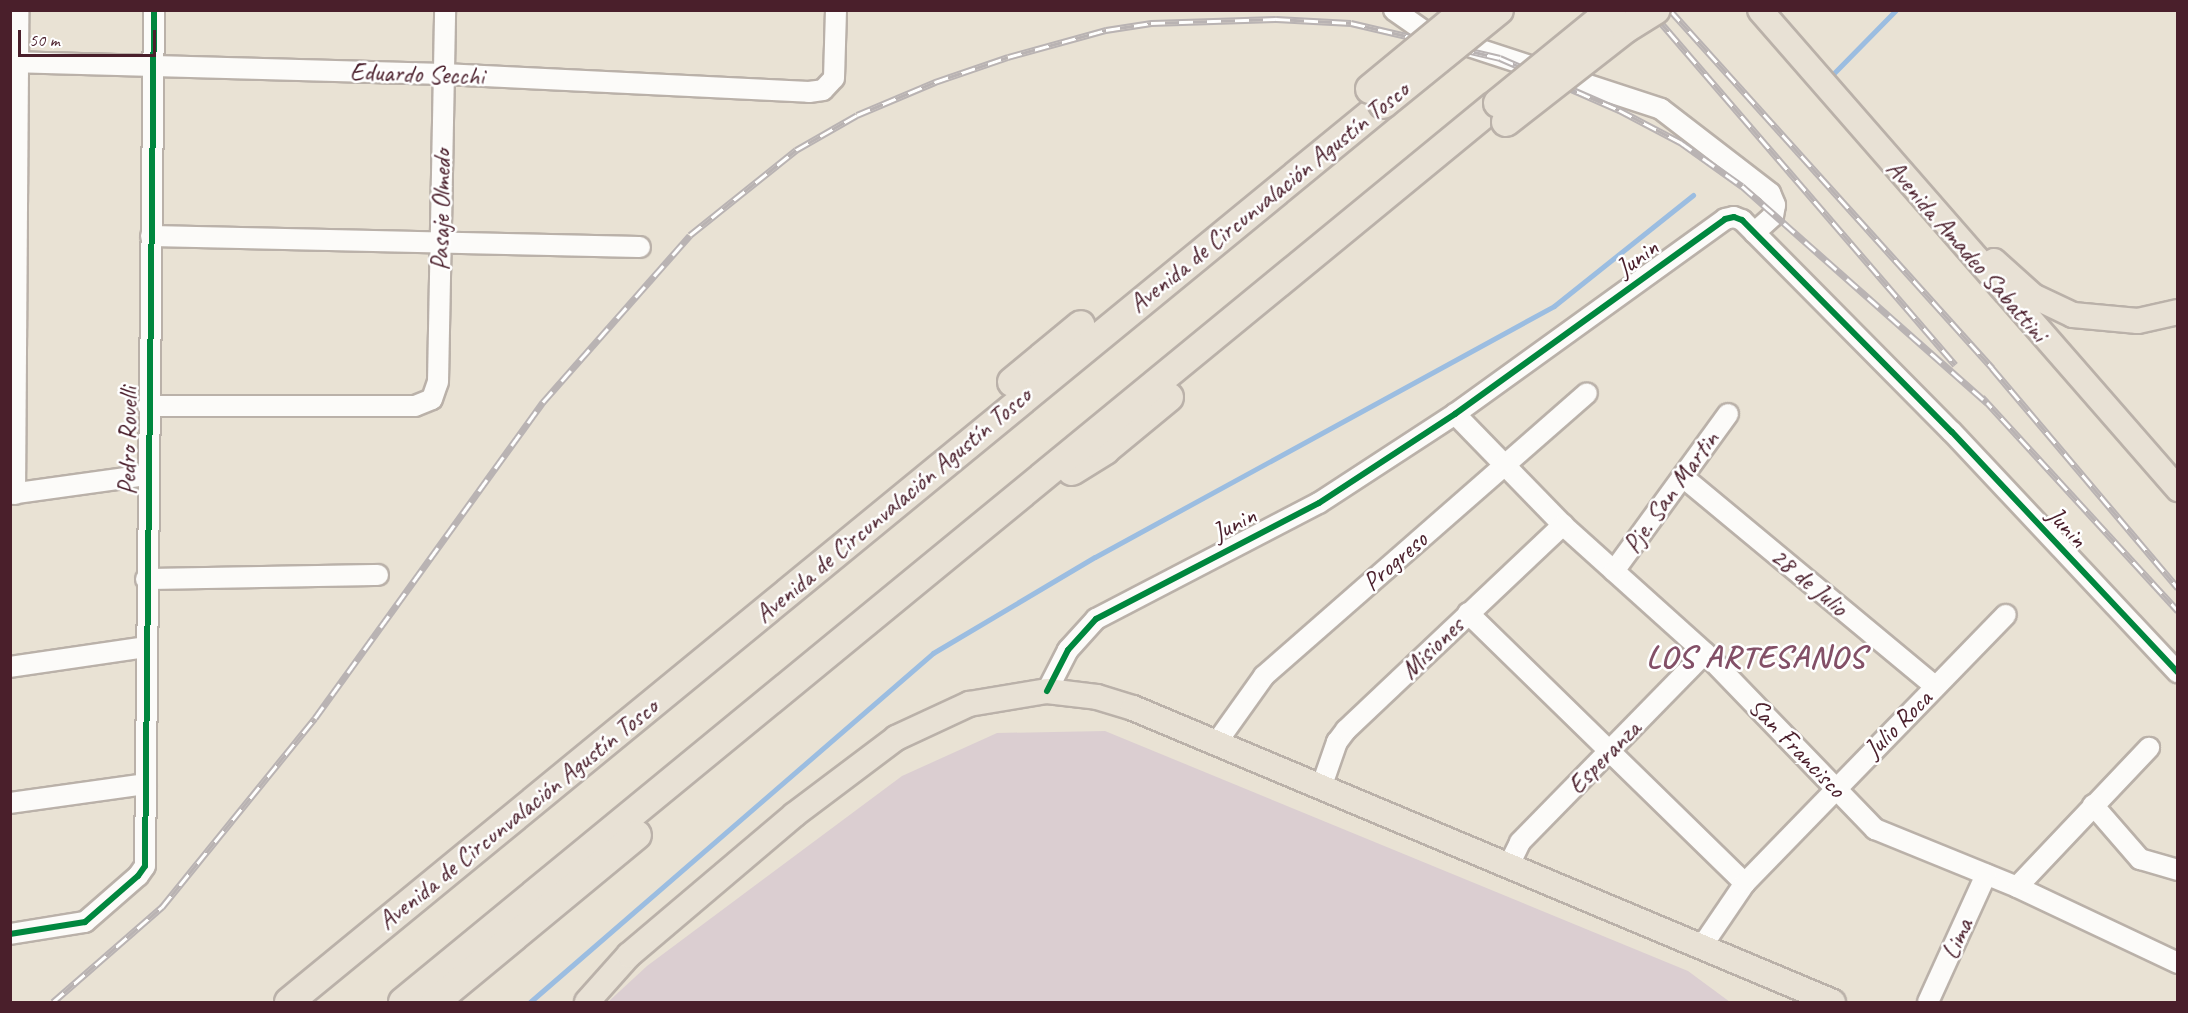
<!DOCTYPE html>
<meta charset="utf-8">
<style>
body{margin:0}
#map{position:relative;width:2188px;height:1013px;overflow:hidden;background:#e9e2d4;font-family:Caveat,sans-serif}
div>[style]{position:absolute}
.industrial>*{inset:0;background:#dbced1}
.stream>*{height:5px;margin:-2.5px;padding:0 2.5px;transform-origin:2.5px;border-radius:2.5px;background:#9bbde1}
.roads{filter:drop-shadow(2px 0 #bab1a9) drop-shadow(-2px 0 #bab1a9) drop-shadow(0 2px #bab1a9) drop-shadow(0 -2px #bab1a9)}
.minor>*{height:20px;margin:-10px;padding:0 10px;transform-origin:10px;border-radius:10px;background:#fcfbf9}
.major>*{height:24px;margin:-12px;padding:0 12px;transform-origin:12px;border-radius:12px;background:#e8e1d5}
.highway>*{height:28px;margin:-14px;padding:0 14px;transform-origin:14px;border-radius:14px;background:#e8e1d5}
.rail>*{height:7px;margin-top:-3.5px;transform-origin:0;background:repeating-linear-gradient(90deg,#fff 0 14px,#b9b3b3 0 28px);box-sizing:border-box;border-block:2px solid #b9b3b3}
.bridges{filter:drop-shadow(2px 0 #bab1a9) drop-shadow(-2px 0 #bab1a9) drop-shadow(0 2px #bab1a9) drop-shadow(0 -2px #bab1a9)}
.highway-bridge>*{height:28px;margin:-14px;padding:0 14px;transform-origin:14px;border-radius:14px;background:#e8e1d5}
.cycleway>*{height:6px;margin:-3px;padding:0 3px;transform-origin:3px;border-radius:3px;background:#00873e}
span{translate:-50% -50%;white-space:nowrap;text-align:center;line-height:1.15;-webkit-text-stroke:5px #fff;paint-order:stroke}
.street-label{font-size:26px;color:#4a1f2b}
.district-label{font-size:32px;color:#835067;font-weight:700;letter-spacing:1.5px}
.frame{position:absolute;inset:0;border:12px solid #4a1f2b;pointer-events:none}
.scale{position:absolute;left:18px;top:30px;width:138px;height:27px;box-sizing:border-box;border:3px solid #4a1f2b;border-top:0;padding-left:8px;font-size:18px;line-height:21px;white-space:nowrap;color:#4a1f2b;-webkit-text-stroke:4px #fff;paint-order:stroke}
</style>
<div id="map">
<div class="industrial">
<i style="clip-path:polygon(1105px 731px,1688px 971px,1730px 1002px,608px 1002px,647px 966px,902px 776px,997px 733px)"></i>
</div>
<div class="stream">
<i style="left:1834px;top:73px;width:88px;rotate:-45.5deg"></i>
<i style="left:530px;top:1002px;width:533px;rotate:-40.89deg"></i>
<i style="left:933px;top:653px;width:188px;rotate:-30.7deg"></i>
<i style="left:1095px;top:557px;width:523px;rotate:-28.67deg"></i>
<i style="left:1554px;top:306px;width:178px;rotate:-38.6deg"></i>
</div>
<div class="roads">
<div class="minor">
<i style="left:1394px;top:10px;width:39px;rotate:35deg"></i>
<i style="left:1426px;top:32px;width:247px;rotate:18.1deg"></i>
<i style="left:1661px;top:109px;width:138px;rotate:37.6deg"></i>
<i style="left:1770px;top:193px;width:13px;rotate:67deg"></i>
<i style="left:1775px;top:205px;width:11px;rotate:100deg"></i>
<i style="left:1773px;top:216px;width:25px;rotate:138deg"></i>
<i style="left:10px;top:62px;width:433px;rotate:1.6deg"></i>
<i style="left:443px;top:74px;width:366px;rotate:2.8deg"></i>
<i style="left:809px;top:92px;width:14px;rotate:-8deg"></i>
<i style="left:823px;top:90px;width:16px;rotate:-47deg"></i>
<i style="left:834px;top:78px;width:68px;rotate:-88.3deg"></i>
<i style="left:151px;top:236px;width:489px;rotate:1.3deg"></i>
<i style="left:148px;top:406px;width:267px"></i>
<i style="left:415px;top:406px;width:18px;rotate:-22deg"></i>
<i style="left:432px;top:399px;width:18px;rotate:-71deg"></i>
<i style="left:438px;top:382px;width:372px;rotate:-88.9deg"></i>
<i style="left:1455px;top:414px;width:155px;rotate:45.8deg"></i>
<i style="left:1563px;top:525px;width:191px;rotate:42deg"></i>
<i style="left:1705px;top:653px;width:245px;rotate:46deg"></i>
<i style="left:1875px;top:829px;width:153px;rotate:22.2deg"></i>
<i style="left:2017px;top:887px;width:178px;rotate:25.3deg"></i>
<i style="left:1683px;top:477px;width:327px;rotate:39.7deg"></i>
<i style="left:10px;top:494px;width:138px;rotate:-7.9deg"></i>
<i style="left:15px;top:494px;width:484px;rotate:-89.6deg"></i>
<i style="left:1614px;top:571px;width:194px;rotate:-54deg"></i>
<i style="left:146px;top:579px;width:232px;rotate:-1deg"></i>
<i style="left:1468px;top:613px;width:387px;rotate:44.3deg"></i>
<i style="left:10px;top:667px;width:137px;rotate:-8.4deg"></i>
<i style="left:1047px;top:691px;width:46px;rotate:-62.9deg"></i>
<i style="left:1068px;top:650px;width:42px;rotate:-47.9deg"></i>
<i style="left:1096px;top:619px;width:251px;rotate:-27.5deg"></i>
<i style="left:1319px;top:503px;width:163px;rotate:-33.2deg"></i>
<i style="left:1455px;top:414px;width:333px;rotate:-35.8deg"></i>
<i style="left:1725px;top:219px;width:9px;rotate:-13deg"></i>
<i style="left:1734px;top:217px;width:9px;rotate:21deg"></i>
<i style="left:1742px;top:220px;width:298px;rotate:45.3deg"></i>
<i style="left:1952px;top:432px;width:330px;rotate:46.8deg"></i>
<i style="left:1217px;top:742px;width:81px;rotate:-54.5deg"></i>
<i style="left:1264px;top:676px;width:429px;rotate:-41.2deg"></i>
<i style="left:1322px;top:785px;width:46px;rotate:-70.8deg"></i>
<i style="left:1337px;top:742px;width:15px;rotate:-53deg"></i>
<i style="left:1346px;top:730px;width:299px;rotate:-43.4deg"></i>
<i style="left:10px;top:803px;width:137px;rotate:-8deg"></i>
<i style="left:2093px;top:805px;width:72px;rotate:49deg"></i>
<i style="left:2140px;top:859px;width:40px;rotate:16deg"></i>
<i style="left:1509px;top:865px;width:25px;rotate:-64deg"></i>
<i style="left:1520px;top:842px;width:264px;rotate:-45.6deg"></i>
<i style="left:2017px;top:887px;width:192px;rotate:-46.5deg"></i>
<i style="left:10px;top:934px;width:76px;rotate:-9.1deg"></i>
<i style="left:85px;top:922px;width:70px;rotate:-41deg"></i>
<i style="left:138px;top:876px;width:12px;rotate:-55deg"></i>
<i style="left:145px;top:866px;width:856px;rotate:-89.4deg"></i>
<i style="left:1702px;top:946px;width:76px;rotate:-55.7deg"></i>
<i style="left:1745px;top:883px;width:374px;rotate:-45.8deg"></i>
<i style="left:1928px;top:1002px;width:140px;rotate:-65.5deg"></i>
</div>
<div class="major">
<i style="left:1760px;top:10px;width:636px;rotate:48.89deg"></i>
<i style="left:1994px;top:261px;width:52px;rotate:41.9deg"></i>
<i style="left:2033px;top:296px;width:44px;rotate:25.4deg"></i>
<i style="left:2073px;top:315px;width:65px;rotate:5.3deg"></i>
<i style="left:2138px;top:321px;width:41px;rotate:-12.7deg"></i>
<i style="left:587px;top:1002px;width:63px;rotate:-48.2deg"></i>
<i style="left:629px;top:955px;width:216px;rotate:-40.3deg"></i>
<i style="left:794px;top:815px;width:128px;rotate:-37deg"></i>
<i style="left:896px;top:738px;width:81px;rotate:-25deg"></i>
<i style="left:969px;top:704px;width:79px;rotate:-9.5deg"></i>
<i style="left:1047px;top:691px;width:50px;rotate:6.8deg"></i>
<i style="left:1097px;top:697px;width:38px;rotate:17deg"></i>
<i style="left:1133px;top:708px;width:759px;rotate:22.78deg"></i>
</div>
<div class="highway">
<i style="left:1012px;top:382px;width:89px;rotate:-39.6deg"></i>
<i style="left:1072px;top:471px;width:39px;rotate:-32deg"></i>
<i style="left:1105px;top:450px;width:83px;rotate:-39.6deg"></i>
<i style="left:289px;top:1002px;width:1415px;rotate:-39.38deg"></i>
<i style="left:403px;top:1002px;width:1412px;rotate:-39.4deg"></i>
<i style="left:435px;top:1002px;width:262px;rotate:-39.6deg"></i>
</div>
</div>
<div class="rail">
<i style="left:1650px;top:10px;width:468px;rotate:49.3deg"></i>
<i style="left:1670px;top:10px;width:482px;rotate:48deg"></i>
<i style="left:1992px;top:368px;width:288px;rotate:49.8deg"></i>
<i style="left:1982px;top:397px;width:290px;rotate:47.5deg"></i>
<i style="left:53px;top:1002px;width:145px;rotate:-41.1deg"></i>
<i style="left:162px;top:907px;width:243px;rotate:-51deg"></i>
<i style="left:315px;top:718px;width:390px;rotate:-54.2deg"></i>
<i style="left:543px;top:402px;width:222px;rotate:-48.6deg"></i>
<i style="left:690px;top:235px;width:136px;rotate:-38.7deg"></i>
<i style="left:796px;top:150px;width:70px;rotate:-29.8deg"></i>
<i style="left:857px;top:115px;width:85px;rotate:-22.9deg"></i>
<i style="left:935px;top:82px;width:77px;rotate:-18.9deg"></i>
<i style="left:1008px;top:57px;width:102px;rotate:-15.4deg"></i>
<i style="left:1106px;top:30px;width:46px;rotate:-8.8deg"></i>
<i style="left:1151px;top:23px;width:125px;rotate:-1.8deg"></i>
<i style="left:1276px;top:19px;width:75px;rotate:3.1deg"></i>
<i style="left:1351px;top:23px;width:153px;rotate:13.2deg"></i>
<i style="left:1500px;top:58px;width:130px;rotate:23.6deg"></i>
<i style="left:1619px;top:110px;width:69px;rotate:27.7deg"></i>
<i style="left:1680px;top:142px;width:76px;rotate:35.4deg"></i>
<i style="left:1742px;top:186px;width:327px;rotate:41.5deg"></i>
</div>
<div class="bridges">
<div class="highway-bridge">
<i style="left:1370px;top:89px;width:124px;rotate:-39.5deg"></i>
<i style="left:1498px;top:103px;width:147px;rotate:-39.2deg"></i>
<i style="left:1383px;top:104px;width:149px;rotate:-39deg"></i>
<i style="left:1506px;top:122px;width:151px;rotate:-38deg"></i>
<i style="left:1625px;top:29px;width:36px;rotate:-32deg"></i>
</div>
</div>
<div class="cycleway">
<i style="left:1047px;top:691px;width:46px;rotate:-62.9deg"></i>
<i style="left:1068px;top:650px;width:42px;rotate:-47.9deg"></i>
<i style="left:1096px;top:619px;width:251px;rotate:-27.5deg"></i>
<i style="left:1319px;top:503px;width:163px;rotate:-33.2deg"></i>
<i style="left:1455px;top:414px;width:333px;rotate:-35.8deg"></i>
<i style="left:1725px;top:219px;width:9px;rotate:-13deg"></i>
<i style="left:1734px;top:217px;width:9px;rotate:21deg"></i>
<i style="left:1742px;top:220px;width:298px;rotate:45.3deg"></i>
<i style="left:1952px;top:432px;width:330px;rotate:46.8deg"></i>
<i style="left:10px;top:934px;width:76px;rotate:-9.1deg"></i>
<i style="left:85px;top:922px;width:70px;rotate:-41deg"></i>
<i style="left:138px;top:876px;width:12px;rotate:-55deg"></i>
<i style="left:145px;top:866px;width:856px;rotate:-89.4deg"></i>
</div>
<div class="street-label">
<span style="left:417px;top:74px;rotate:2deg">Eduardo Secchi</span>
<span style="left:1269px;top:197px;rotate:-39deg">Avenida de Circunvalación Agustín Tosco</span>
<span style="left:441px;top:210px;rotate:-89deg">Pasaje Olmedo</span>
<span style="left:1967px;top:251px;rotate:49deg">Avenida Amadeo Sabattini</span>
<span style="left:1637px;top:258px;rotate:-36deg">Junin</span>
<span style="left:128px;top:441px;rotate:-89deg">Pedro Rovelli</span>
<span style="left:1671px;top:492px;rotate:-54deg">Pje. San Martin</span>
<span style="left:893px;top:505px;rotate:-40deg">Avenida de Circunvalación Agustín Tosco</span>
<span style="left:1234px;top:524px;rotate:-27deg">Junin</span>
<span style="left:2067px;top:527px;rotate:47deg">Junin</span>
<span style="left:1395px;top:561px;rotate:-41deg">Progreso</span>
<span style="left:1809px;top:582px;rotate:40deg">28 de Julio</span>
<span style="left:1432px;top:648px;rotate:-44deg">Misiones</span>
<span style="left:1898px;top:724px;rotate:-45deg">Julio Roca</span>
<span style="left:1797px;top:748px;rotate:46deg">San Francisco</span>
<span style="left:1604px;top:757px;rotate:-46deg">Esperanza</span>
<span style="left:518px;top:814px;rotate:-39deg">Avenida de Circunvalación Agustín Tosco</span>
<span style="left:1957px;top:939px;rotate:-66deg">Lima</span>
</div>
<div class="district-label">
<span style="left:1756px;top:657px">LOS ARTESANOS</span>
</div>
<div class="frame"></div>
<div class="scale">50 m</div>
</div>
